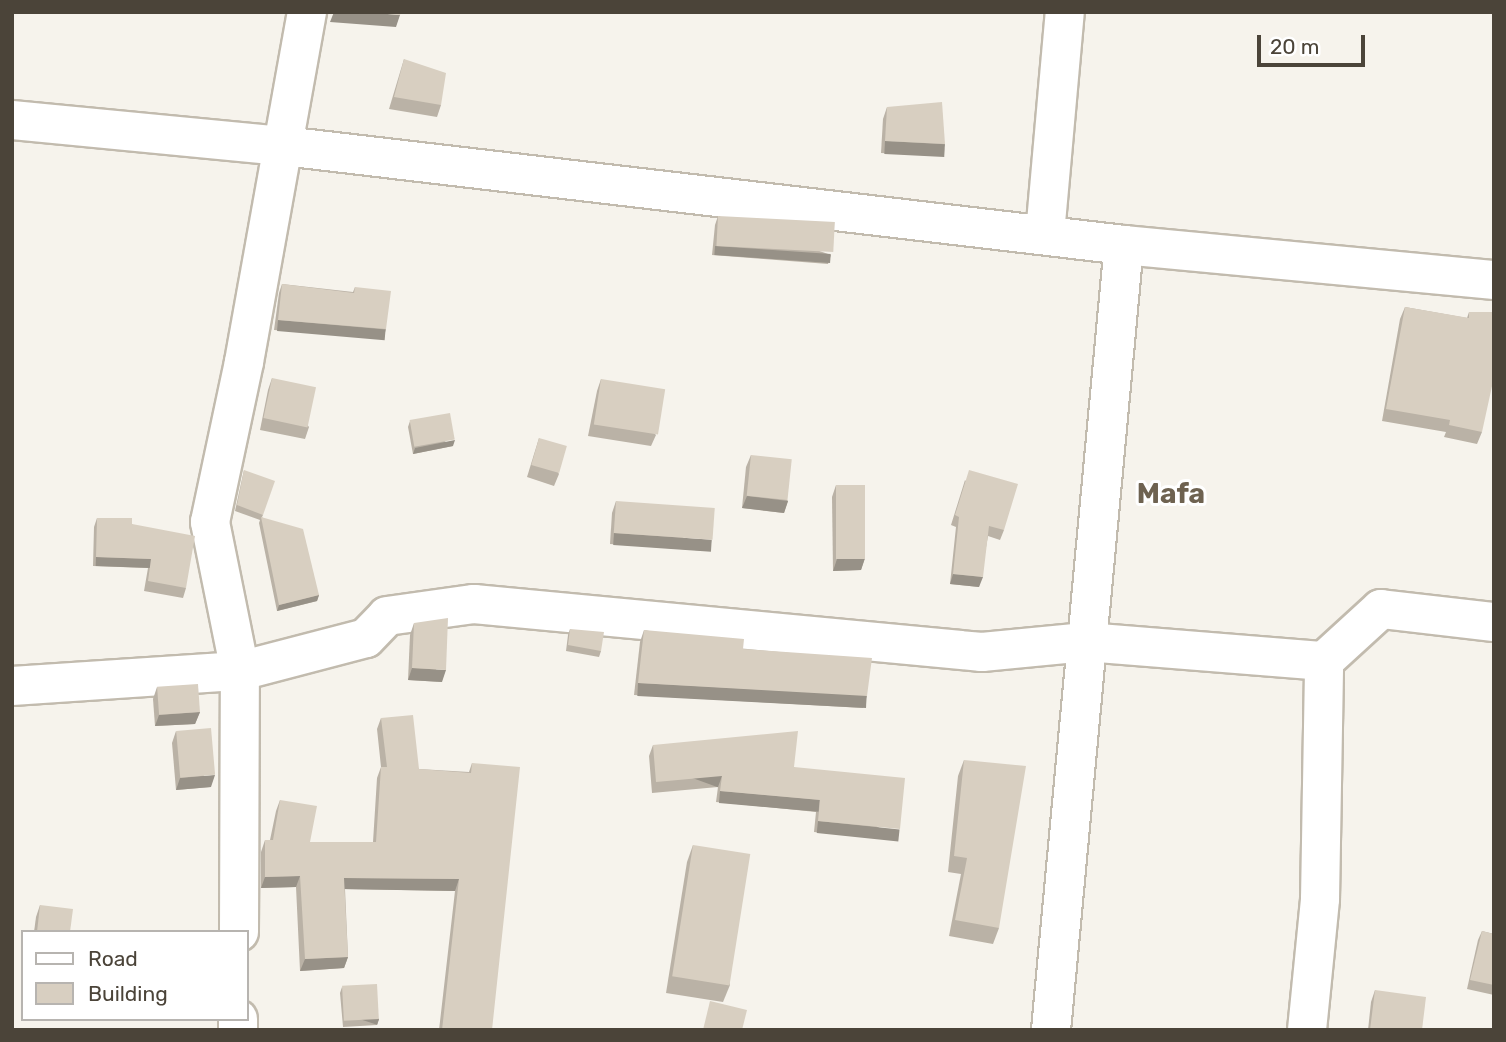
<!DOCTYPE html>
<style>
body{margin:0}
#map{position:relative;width:1506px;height:1042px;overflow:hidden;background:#f6f3ec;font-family:Rubik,sans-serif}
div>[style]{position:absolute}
.roads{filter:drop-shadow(2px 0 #c2bbae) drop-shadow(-2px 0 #c2bbae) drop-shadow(0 2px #c2bbae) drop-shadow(0 -2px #c2bbae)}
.street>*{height:38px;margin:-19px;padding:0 19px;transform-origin:19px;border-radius:19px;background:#fff}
.wall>*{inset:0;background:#bab2a6}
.shaded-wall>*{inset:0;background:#979187;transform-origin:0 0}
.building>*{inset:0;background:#d8cfc1;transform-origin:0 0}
span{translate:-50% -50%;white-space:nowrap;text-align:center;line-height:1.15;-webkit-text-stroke:6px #fff;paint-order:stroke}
.district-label{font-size:28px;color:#6e6250;font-weight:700}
.frame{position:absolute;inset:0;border:14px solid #4b4439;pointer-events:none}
.legend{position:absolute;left:21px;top:930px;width:228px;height:91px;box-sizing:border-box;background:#fff;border:2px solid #b7b4b0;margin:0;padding:9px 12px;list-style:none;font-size:21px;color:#4b4439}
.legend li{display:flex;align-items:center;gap:14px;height:35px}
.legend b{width:35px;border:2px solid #b7b4b0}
.scale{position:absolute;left:1257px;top:35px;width:108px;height:32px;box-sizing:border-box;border:4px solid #4b4439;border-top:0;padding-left:9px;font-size:21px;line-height:24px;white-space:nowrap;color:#4b4439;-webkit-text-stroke:5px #fff;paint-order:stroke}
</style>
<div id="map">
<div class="roads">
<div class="street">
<i style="left:12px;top:120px;width:273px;rotate:5.5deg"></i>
<i style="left:284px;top:146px;width:846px;rotate:6.72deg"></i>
<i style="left:1124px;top:245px;width:372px;rotate:5.4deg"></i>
<i style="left:1045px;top:234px;width:223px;rotate:-84.9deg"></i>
<i style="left:12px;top:686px;width:228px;rotate:-3.8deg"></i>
<i style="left:240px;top:671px;width:130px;rotate:-14.7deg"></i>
<i style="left:366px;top:638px;width:30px;rotate:-46deg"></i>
<i style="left:387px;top:616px;width:88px;rotate:-7.9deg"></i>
<i style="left:474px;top:604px;width:510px;rotate:5.4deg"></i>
<i style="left:982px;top:652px;width:104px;rotate:-5.5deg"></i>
<i style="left:1086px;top:642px;width:239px;rotate:4.6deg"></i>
<i style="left:1324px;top:661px;width:77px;rotate:-42.4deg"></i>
<i style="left:1381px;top:609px;width:114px;rotate:6.6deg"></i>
<i style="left:239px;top:932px;width:261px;rotate:-89.8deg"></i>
<i style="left:240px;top:671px;width:152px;rotate:-101.4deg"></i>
<i style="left:210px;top:522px;width:164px;rotate:-78deg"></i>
<i style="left:244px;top:362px;width:356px;rotate:-79.8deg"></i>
<i style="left:238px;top:1030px;width:11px;rotate:-90deg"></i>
<i style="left:1051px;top:1030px;width:788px;rotate:-84.69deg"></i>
<i style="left:1307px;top:1030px;width:132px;rotate:-84.3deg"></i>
<i style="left:1320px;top:899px;width:238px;rotate:-89deg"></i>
</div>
</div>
<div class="wall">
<i style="clip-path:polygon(404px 59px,441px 105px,437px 117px,389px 109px)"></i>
<i style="clip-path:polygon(887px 107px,945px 144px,940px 156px,881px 153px,883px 119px)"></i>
<i style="clip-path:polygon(718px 216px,831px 255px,828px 264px,712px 255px,715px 225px)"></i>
<i style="clip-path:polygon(282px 284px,353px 292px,355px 287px,386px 329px,383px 339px,274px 330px,279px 293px)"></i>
<i style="clip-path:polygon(1405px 307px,1467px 318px,1469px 312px,1482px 432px,1477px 444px,1444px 437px,1446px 432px,1382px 421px,1400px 319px)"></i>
<i style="clip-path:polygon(272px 378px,309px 427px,305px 439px,260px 430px,268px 390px)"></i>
<i style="clip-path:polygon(601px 379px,656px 435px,651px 446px,588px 436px,597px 391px)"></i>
<i style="clip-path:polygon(410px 421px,453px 446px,413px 454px,408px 427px)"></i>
<i style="clip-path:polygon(539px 438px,559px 474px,554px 486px,527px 477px)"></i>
<i style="clip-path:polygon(751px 455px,788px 501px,784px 513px,742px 508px,746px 467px)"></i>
<i style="clip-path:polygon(244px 470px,263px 515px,262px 517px,319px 595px,317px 601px,277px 611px,259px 523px,260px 520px,235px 511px)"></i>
<i style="clip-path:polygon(965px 480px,1004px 530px,1000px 540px,988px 536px,979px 587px,950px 584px,956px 527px,951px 525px)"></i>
<i style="clip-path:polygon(836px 485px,865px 558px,861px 570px,833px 571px,832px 497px)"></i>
<i style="clip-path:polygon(616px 501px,708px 551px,610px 544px,612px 513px)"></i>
<i style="clip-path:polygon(97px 518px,132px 524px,186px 588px,183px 598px,144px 591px,148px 568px,93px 566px,94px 527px)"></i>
<i style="clip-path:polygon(414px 623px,442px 682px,408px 680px,410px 635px)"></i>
<i style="clip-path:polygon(570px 629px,601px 651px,599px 657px,566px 651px,568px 635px)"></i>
<i style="clip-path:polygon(644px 630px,743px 649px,867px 696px,863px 708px,634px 695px,640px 642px)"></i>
<i style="clip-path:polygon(157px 687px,200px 712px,195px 724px,155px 726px,153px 699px)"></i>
<i style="clip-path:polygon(381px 718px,419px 769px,469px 772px,472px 763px,492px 1030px,439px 1030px,455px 891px,345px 889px,348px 957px,344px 968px,300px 971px,296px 887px,261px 888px,261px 852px,265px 840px,270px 840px,276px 811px,280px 800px,310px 842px,373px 842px,377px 778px,381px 767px,377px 729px)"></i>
<i style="clip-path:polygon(176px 731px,211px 787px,176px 790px,172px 743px)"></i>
<i style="clip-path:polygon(653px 745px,794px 767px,896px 840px,814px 832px,816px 812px,716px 802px,718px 787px,652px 793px,649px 756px)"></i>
<i style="clip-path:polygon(964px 760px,999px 928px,993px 944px,949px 936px,961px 874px,948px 872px,958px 776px)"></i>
<i style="clip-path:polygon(693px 845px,730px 985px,723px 1002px,666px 993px,687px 862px)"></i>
<i style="clip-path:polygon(40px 905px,70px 932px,34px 932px,36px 917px)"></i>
<i style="clip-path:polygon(1482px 931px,1494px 934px,1494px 995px,1467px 989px,1478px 940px)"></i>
<i style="clip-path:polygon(342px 987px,379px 1019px,377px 1025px,343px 1027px,340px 993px)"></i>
<i style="clip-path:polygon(1375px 990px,1422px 1030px,1368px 1030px,1371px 1002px)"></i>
</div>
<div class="shaded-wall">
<i style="clip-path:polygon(334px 12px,363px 12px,400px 15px,396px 27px,330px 22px)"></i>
<i style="left:885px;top:141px;width:60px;height:13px;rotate:3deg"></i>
<i style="left:715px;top:246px;width:116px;height:9px;rotate:4deg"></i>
<i style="left:278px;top:320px;width:108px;height:11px;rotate:5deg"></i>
<i style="clip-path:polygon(455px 440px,453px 446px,413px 454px,415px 448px)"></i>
<i style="clip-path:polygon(747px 496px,788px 501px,784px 513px,742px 508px)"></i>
<i style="left:614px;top:533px;width:98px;height:12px;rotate:4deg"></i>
<i style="left:96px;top:557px;width:55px;height:9px;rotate:2deg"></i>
<i style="clip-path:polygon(865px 558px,861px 570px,833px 571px,837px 559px)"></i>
<i style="clip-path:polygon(953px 574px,983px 577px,979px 587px,950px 584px)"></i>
<i style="clip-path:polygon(319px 595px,317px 601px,277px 611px,279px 605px)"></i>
<i style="clip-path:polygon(412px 668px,446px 670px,442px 682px,408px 680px)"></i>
<i style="left:638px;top:683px;width:229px;height:13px;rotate:3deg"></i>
<i style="clip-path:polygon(200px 712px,195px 724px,155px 726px,159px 715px)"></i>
<i style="clip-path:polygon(215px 775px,211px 787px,176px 790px,180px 778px)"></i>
<i style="left:722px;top:776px;width:12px;height:66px;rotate:110deg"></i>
<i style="left:720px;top:791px;width:100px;height:12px;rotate:5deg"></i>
<i style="left:818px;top:821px;width:82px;height:12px;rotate:6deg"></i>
<i style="clip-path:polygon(300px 876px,296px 887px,261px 888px,265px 877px)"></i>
<i style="clip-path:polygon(344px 878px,459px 879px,455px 891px,340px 889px)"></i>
<i style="clip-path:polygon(348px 957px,344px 968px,300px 971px,305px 959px)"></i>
<i style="left:379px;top:1019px;width:6px;height:34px;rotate:108deg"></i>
</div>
<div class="building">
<i style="clip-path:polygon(363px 12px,401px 12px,400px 15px)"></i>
<i style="clip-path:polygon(404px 59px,446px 73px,441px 105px,394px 97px)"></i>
<i style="clip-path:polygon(942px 102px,945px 144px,885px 141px,887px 107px)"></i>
<i style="left:718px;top:216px;width:117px;height:30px;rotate:3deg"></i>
<i style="clip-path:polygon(282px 284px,354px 293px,355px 287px,391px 291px,386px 329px,278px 320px)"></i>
<i style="clip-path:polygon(1405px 307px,1469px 318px,1469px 312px,1494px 312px,1494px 377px,1482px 432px,1449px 425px,1450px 420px,1386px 409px)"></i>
<i style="left:272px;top:378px;width:45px;height:41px;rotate:12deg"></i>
<i style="left:601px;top:379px;width:65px;height:46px;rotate:9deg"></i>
<i style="left:450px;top:413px;width:27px;height:41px;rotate:80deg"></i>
<i style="left:539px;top:438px;width:29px;height:28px;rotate:16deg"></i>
<i style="left:751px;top:455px;width:41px;height:41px;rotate:6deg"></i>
<i style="clip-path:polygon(244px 470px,275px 481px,263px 515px,237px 505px)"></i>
<i style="clip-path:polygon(969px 470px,1018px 484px,1004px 530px,989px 526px,983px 577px,953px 574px,959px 517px,955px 515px)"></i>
<i style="left:836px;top:485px;width:29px;height:74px"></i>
<i style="left:616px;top:501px;width:99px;height:32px;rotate:4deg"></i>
<i style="clip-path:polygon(261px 517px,303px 529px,319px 595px,279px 605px)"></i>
<i style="clip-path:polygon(97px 518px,132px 518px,132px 524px,195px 536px,186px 588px,148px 581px,151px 559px,96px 557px)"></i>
<i style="clip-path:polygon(448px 618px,446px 670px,412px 668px,414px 623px)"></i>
<i style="clip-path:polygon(570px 629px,604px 632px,601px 651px,568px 645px)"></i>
<i style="clip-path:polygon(644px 630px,744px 639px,743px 649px,872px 658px,867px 696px,638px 683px)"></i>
<i style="left:198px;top:684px;width:28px;height:41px;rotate:86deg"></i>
<i style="clip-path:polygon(413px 715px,419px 769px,471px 773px,472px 763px,520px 767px,492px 1030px,442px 1030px,459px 879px,344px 878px,348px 957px,305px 959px,300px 876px,265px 877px,265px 840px,273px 840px,280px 800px,317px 806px,310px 842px,376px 842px,381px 767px,387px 767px,381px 718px)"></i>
<i style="left:211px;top:728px;width:47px;height:35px;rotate:85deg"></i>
<i style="clip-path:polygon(798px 731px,794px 767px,905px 778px,900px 829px,818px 821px,820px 800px,720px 791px,722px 776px,656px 782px,653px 745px)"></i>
<i style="clip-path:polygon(964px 760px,1026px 766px,999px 928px,955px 920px,967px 858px,954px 856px)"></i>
<i style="left:693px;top:845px;width:58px;height:133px;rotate:9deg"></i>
<i style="clip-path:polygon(40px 905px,73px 909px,70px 932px,37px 932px)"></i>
<i style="clip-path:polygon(1482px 931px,1494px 934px,1494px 985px,1470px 980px)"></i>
<i style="left:377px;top:984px;width:35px;height:35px;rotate:87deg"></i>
<i style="clip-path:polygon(1375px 990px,1426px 997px,1422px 1030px,1370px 1030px)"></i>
<i style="clip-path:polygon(710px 1001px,747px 1010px,742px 1030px,703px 1030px)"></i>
</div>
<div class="district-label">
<span style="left:1171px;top:494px">Mafa</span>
</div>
<div class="frame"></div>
<ul class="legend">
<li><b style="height:9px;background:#fff"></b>Road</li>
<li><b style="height:19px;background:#d8cfc1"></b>Building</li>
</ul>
<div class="scale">20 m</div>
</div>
